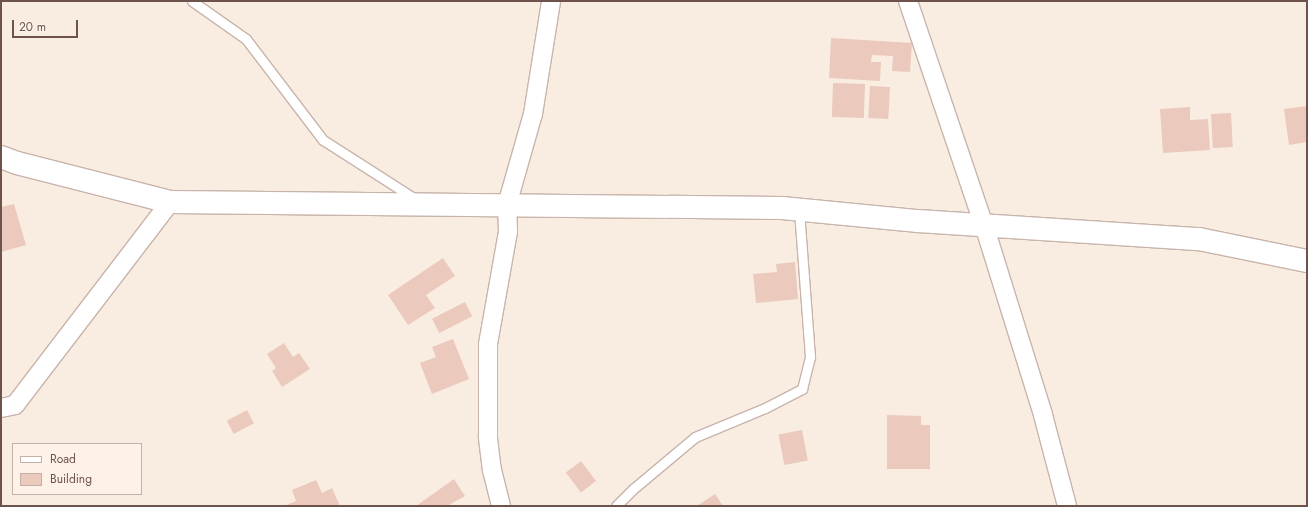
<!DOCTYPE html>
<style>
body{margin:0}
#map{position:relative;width:1308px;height:507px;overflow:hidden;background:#f9ede2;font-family:Jost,sans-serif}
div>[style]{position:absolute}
.building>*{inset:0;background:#ebc9bd;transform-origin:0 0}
.roads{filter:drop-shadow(1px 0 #c8b4ab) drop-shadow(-1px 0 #c8b4ab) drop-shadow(0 1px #c8b4ab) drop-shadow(0 -1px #c8b4ab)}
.lane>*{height:9px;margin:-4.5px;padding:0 4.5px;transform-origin:4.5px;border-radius:4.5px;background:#fff}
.street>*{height:18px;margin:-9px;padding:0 9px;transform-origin:9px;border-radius:9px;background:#fff}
.secondary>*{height:22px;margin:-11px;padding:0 11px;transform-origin:11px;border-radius:11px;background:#fff}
span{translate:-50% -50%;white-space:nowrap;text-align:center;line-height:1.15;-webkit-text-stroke:4px #fdf1e8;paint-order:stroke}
.frame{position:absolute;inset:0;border:2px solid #6e534c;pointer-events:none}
.legend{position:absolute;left:12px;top:443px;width:130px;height:52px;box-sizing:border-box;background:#fdf1e8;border:1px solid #c4b2aa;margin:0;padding:5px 7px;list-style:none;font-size:12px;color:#6e534c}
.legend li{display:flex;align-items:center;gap:8px;height:20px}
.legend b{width:20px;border:1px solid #c4b2aa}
.scale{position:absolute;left:12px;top:20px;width:66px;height:18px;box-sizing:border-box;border:2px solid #6e534c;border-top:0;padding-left:5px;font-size:12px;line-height:14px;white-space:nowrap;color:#6e534c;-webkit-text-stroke:3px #fdf1e8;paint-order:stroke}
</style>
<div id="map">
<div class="building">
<i style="clip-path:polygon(831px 38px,912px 43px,910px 72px,892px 71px,893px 56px,872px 55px,871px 62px,881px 62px,880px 81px,829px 78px)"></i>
<i style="left:833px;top:83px;width:32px;height:34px;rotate:2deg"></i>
<i style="left:870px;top:86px;width:20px;height:32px;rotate:3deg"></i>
<i style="clip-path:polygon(1307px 106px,1307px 142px,1289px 145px,1284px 109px)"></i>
<i style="clip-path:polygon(1190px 107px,1190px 120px,1208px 119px,1210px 150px,1163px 153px,1160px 109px)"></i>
<i style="left:1231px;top:113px;width:34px;height:20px;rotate:87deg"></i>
<i style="clip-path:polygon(14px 204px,26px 245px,1px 252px,1px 207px)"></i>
<i style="clip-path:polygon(443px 258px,455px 276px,426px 295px,435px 308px,408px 325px,388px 295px)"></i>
<i style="clip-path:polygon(795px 262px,798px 299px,756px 303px,753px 274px,777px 272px,776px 264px)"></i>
<i style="left:465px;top:302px;width:16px;height:37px;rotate:63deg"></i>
<i style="clip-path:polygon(453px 339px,469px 379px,432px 394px,420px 363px,436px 357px,432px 347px)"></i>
<i style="clip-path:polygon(284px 343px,293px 357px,299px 353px,310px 369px,282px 387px,272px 371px,276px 368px,267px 354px)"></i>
<i style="left:247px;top:410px;width:15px;height:23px;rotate:62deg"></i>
<i style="clip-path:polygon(887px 415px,921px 416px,921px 425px,930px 425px,930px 469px,887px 469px)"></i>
<i style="left:802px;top:430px;width:31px;height:24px;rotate:79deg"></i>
<i style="left:581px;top:461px;width:25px;height:19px;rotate:53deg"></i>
<i style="clip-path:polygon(454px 479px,465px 496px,447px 506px,416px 506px)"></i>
<i style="clip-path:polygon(316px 480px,322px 493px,332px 488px,340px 506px,284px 506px,296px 501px,292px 490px)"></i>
<i style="clip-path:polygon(715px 494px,723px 506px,697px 506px)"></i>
</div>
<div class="roads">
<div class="lane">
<i style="left:192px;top:1px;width:66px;rotate:35.1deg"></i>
<i style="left:246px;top:39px;width:127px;rotate:52.7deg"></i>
<i style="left:323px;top:140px;width:112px;rotate:32.6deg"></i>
<i style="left:616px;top:506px;width:24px;rotate:-45deg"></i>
<i style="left:633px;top:489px;width:81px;rotate:-40deg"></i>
<i style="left:695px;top:437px;width:76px;rotate:-22.5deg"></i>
<i style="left:765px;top:408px;width:42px;rotate:-27.2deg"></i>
<i style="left:802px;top:389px;width:33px;rotate:-76deg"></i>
<i style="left:810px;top:357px;width:148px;rotate:-94.3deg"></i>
</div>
<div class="street">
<i style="left:908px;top:1px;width:237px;rotate:71.3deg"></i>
<i style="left:984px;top:225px;width:199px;rotate:72.7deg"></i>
<i style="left:1043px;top:415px;width:94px;rotate:75.2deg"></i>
<i style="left:1px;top:408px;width:14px;rotate:-12deg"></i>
<i style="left:15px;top:405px;width:255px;rotate:-52.6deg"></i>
<i style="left:501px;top:506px;width:36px;rotate:-104deg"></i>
<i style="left:492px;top:471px;width:35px;rotate:-97deg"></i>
<i style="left:488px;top:436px;width:92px;rotate:-90deg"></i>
<i style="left:488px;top:344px;width:114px;rotate:-79.9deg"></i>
<i style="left:508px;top:232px;width:27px;rotate:-92deg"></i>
<i style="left:507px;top:205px;width:95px;rotate:-74.1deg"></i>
<i style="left:533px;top:114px;width:114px;rotate:-80.9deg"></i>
</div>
<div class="secondary">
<i style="left:1px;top:157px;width:17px;rotate:21deg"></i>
<i style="left:17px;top:163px;width:158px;rotate:14.3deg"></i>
<i style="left:170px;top:202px;width:612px;rotate:0.56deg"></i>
<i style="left:782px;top:208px;width:137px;rotate:5.5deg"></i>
<i style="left:918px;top:221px;width:282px;rotate:3.7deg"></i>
<i style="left:1199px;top:239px;width:110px;rotate:11.5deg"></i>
</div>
</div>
<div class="frame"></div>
<ul class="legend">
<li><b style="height:5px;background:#fff"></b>Road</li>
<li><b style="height:11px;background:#ebc9bd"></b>Building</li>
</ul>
<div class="scale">20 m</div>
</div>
